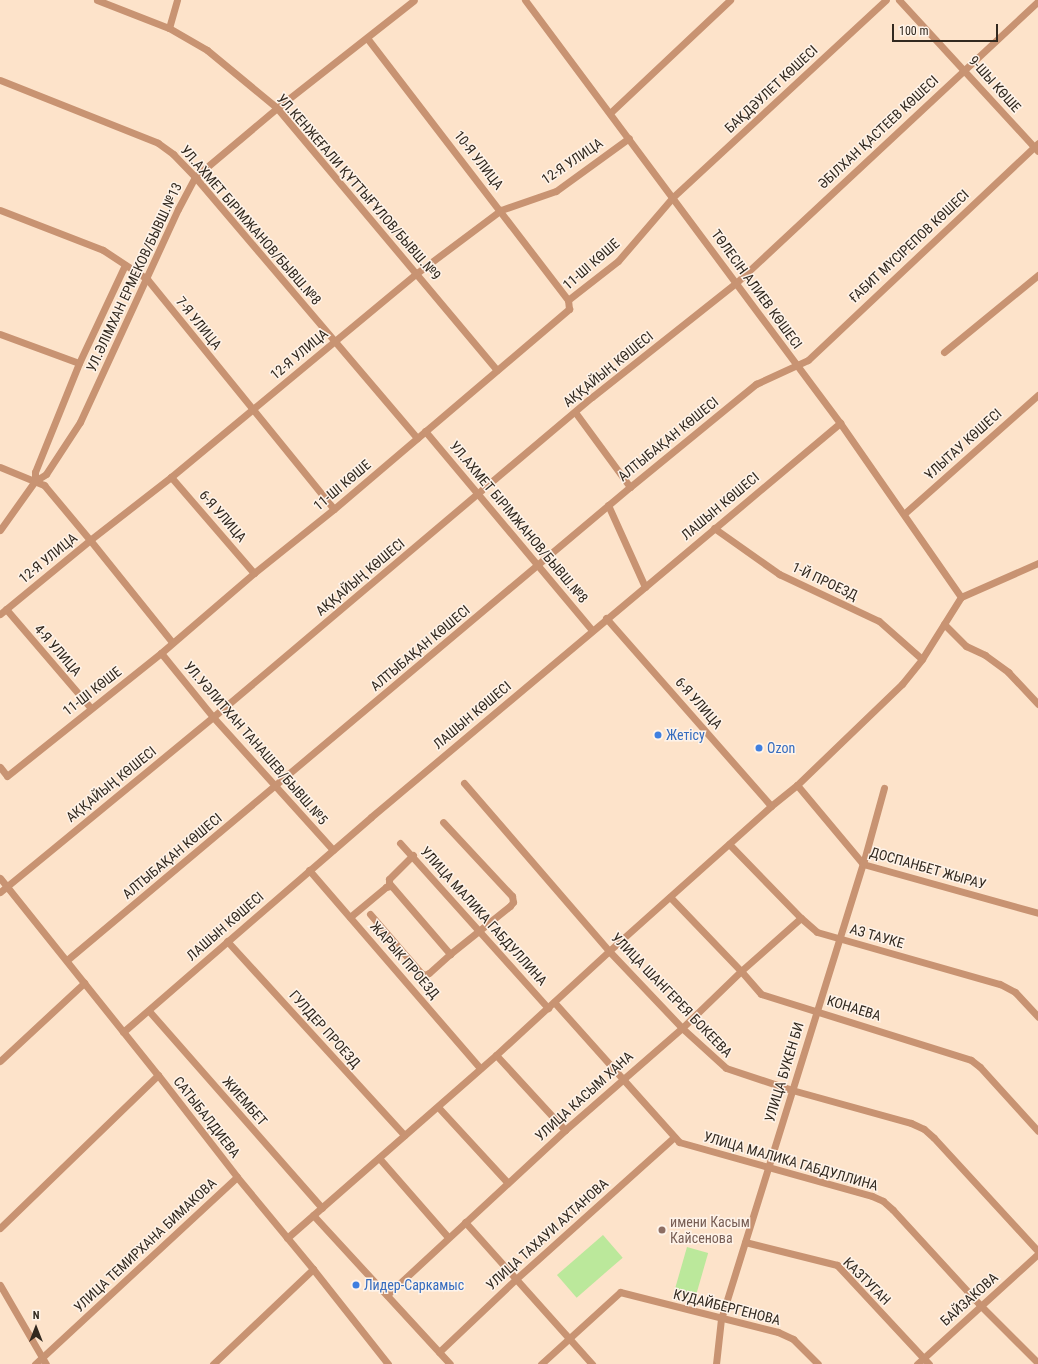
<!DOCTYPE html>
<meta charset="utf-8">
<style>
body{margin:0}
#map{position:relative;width:1038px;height:1364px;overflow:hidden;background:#fde3ca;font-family:"Roboto Condensed",sans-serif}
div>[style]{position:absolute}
.green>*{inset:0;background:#bbe89b;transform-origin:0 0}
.minor>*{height:7px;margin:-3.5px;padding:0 3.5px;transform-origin:3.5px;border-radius:3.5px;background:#c89372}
.dots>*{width:11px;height:11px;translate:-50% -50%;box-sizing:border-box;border:2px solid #fef3e9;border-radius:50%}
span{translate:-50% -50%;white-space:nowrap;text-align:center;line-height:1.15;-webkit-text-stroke:3px #fef3e9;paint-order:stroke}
.street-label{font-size:14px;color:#32291f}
.shop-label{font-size:14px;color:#366cbe}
.left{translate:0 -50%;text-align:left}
.education-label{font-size:14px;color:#785e54}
.north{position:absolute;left:16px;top:1308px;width:40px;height:40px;-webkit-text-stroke:3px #fef3e9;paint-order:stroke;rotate:0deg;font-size:11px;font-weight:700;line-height:16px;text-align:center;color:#32291f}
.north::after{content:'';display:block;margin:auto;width:14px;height:18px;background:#32291f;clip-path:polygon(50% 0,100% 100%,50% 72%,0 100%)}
.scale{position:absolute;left:892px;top:24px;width:106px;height:18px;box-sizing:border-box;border:2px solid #32291f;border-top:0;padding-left:5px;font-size:12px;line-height:14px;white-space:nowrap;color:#32291f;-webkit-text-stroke:3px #fef3e9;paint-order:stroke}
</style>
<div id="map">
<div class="green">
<i style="left:603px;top:1235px;width:30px;height:61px;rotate:49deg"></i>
<i style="left:687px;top:1247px;width:22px;height:44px;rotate:16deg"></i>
</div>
<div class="minor">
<i style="left:97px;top:0;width:77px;rotate:21.3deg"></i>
<i style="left:169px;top:28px;width:44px;rotate:30.1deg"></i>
<i style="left:207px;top:50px;width:91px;rotate:39.6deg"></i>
<i style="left:277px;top:108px;width:342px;rotate:50deg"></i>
<i style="left:525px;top:0;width:527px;rotate:53.33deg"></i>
<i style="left:840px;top:423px;width:212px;rotate:55.2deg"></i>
<i style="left:899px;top:0;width:205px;rotate:47.4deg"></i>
<i style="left:169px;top:28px;width:29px;rotate:-74deg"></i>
<i style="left:367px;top:38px;width:330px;rotate:52.5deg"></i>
<i style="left:0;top:80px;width:170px;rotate:21.7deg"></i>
<i style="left:158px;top:143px;width:19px;rotate:36deg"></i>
<i style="left:173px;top:154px;width:32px;rotate:46deg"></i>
<i style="left:195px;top:177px;width:343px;rotate:49.6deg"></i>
<i style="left:610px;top:113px;width:165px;rotate:-43.3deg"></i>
<i style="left:0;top:210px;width:110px;rotate:21.2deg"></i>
<i style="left:103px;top:250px;width:53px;rotate:33.4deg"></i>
<i style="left:147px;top:279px;width:296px;rotate:50.9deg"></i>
<i style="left:0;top:334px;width:84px;rotate:20.2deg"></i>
<i style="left:944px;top:352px;width:122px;rotate:-39.3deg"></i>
<i style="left:575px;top:412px;width:93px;rotate:53.7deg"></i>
<i style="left:425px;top:431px;width:260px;rotate:50deg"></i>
<i style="left:0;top:467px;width:48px;rotate:22.2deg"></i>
<i style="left:44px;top:485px;width:72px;rotate:50.1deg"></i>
<i style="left:90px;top:540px;width:131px;rotate:51.2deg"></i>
<i style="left:171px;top:477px;width:127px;rotate:49.2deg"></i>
<i style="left:35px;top:481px;width:13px;rotate:-32deg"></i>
<i style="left:46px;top:474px;width:62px;rotate:-56.8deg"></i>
<i style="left:80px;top:422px;width:234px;rotate:-65.3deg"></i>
<i style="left:178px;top:209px;width:36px;rotate:-62deg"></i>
<i style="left:195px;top:177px;width:107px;rotate:-40.1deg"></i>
<i style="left:277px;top:108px;width:174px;rotate:-38.2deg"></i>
<i style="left:608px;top:505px;width:90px;rotate:65.7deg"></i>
<i style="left:905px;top:513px;width:178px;rotate:-41.6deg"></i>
<i style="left:714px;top:528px;width:80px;rotate:35.3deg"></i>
<i style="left:779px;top:574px;width:110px;rotate:25.2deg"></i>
<i style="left:879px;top:621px;width:57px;rotate:41.5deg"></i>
<i style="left:0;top:530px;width:60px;rotate:-54.5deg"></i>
<i style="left:35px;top:481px;width:9px;rotate:-90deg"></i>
<i style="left:35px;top:472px;width:118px;rotate:-68deg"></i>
<i style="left:79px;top:363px;width:108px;rotate:-64.9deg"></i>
<i style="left:6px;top:609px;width:130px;rotate:49.4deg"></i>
<i style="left:0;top:614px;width:117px;rotate:-39.4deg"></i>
<i style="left:90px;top:540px;width:103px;rotate:-37.9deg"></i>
<i style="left:171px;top:477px;width:320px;rotate:-39.7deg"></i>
<i style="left:417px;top:273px;width:105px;rotate:-36.9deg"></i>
<i style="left:501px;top:210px;width:58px;rotate:-19.1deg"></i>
<i style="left:556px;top:191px;width:90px;rotate:-36deg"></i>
<i style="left:606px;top:618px;width:250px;rotate:48.7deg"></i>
<i style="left:944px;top:624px;width:31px;rotate:45deg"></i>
<i style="left:966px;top:646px;width:21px;rotate:25deg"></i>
<i style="left:985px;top:655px;width:29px;rotate:36deg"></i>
<i style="left:1008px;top:672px;width:44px;rotate:46.8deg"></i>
<i style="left:161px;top:653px;width:82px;rotate:50.9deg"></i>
<i style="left:213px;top:717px;width:179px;rotate:47.9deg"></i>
<i style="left:0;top:767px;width:11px;rotate:52deg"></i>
<i style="left:7px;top:776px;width:197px;rotate:-38.6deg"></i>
<i style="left:161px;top:653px;width:123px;rotate:-40.7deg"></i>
<i style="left:254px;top:573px;width:102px;rotate:-38.7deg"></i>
<i style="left:334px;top:509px;width:309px;rotate:-40.4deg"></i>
<i style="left:569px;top:309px;width:9px;rotate:-96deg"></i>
<i style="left:568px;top:300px;width:63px;rotate:-38deg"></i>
<i style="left:618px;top:261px;width:84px;rotate:-49.3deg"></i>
<i style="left:673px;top:197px;width:290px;rotate:-42.8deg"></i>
<i style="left:464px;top:783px;width:222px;rotate:49.2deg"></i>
<i style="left:609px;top:951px;width:106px;rotate:46.5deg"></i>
<i style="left:682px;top:1028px;width:59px;rotate:42.3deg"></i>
<i style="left:726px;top:1068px;width:70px;rotate:18.4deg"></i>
<i style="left:792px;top:1090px;width:123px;rotate:15.5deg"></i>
<i style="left:911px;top:1123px;width:14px;rotate:25deg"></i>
<i style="left:924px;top:1129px;width:13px;rotate:42deg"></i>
<i style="left:934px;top:1138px;width:154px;rotate:47.4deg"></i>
<i style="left:797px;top:785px;width:103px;rotate:50.1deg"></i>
<i style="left:863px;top:864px;width:182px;rotate:15.6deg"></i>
<i style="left:400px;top:843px;width:222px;rotate:48.1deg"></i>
<i style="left:729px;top:844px;width:103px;rotate:45.8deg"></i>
<i style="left:801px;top:918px;width:21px;rotate:41deg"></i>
<i style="left:817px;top:932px;width:190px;rotate:15.9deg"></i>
<i style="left:1000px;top:984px;width:17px;rotate:28deg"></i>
<i style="left:1015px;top:992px;width:34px;rotate:47deg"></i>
<i style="left:413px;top:855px;width:34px;rotate:135deg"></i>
<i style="left:389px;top:879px;width:4px;rotate:90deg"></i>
<i style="left:389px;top:883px;width:94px;rotate:49.3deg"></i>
<i style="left:450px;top:954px;width:77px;rotate:-38.7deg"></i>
<i style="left:510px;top:906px;width:5px;rotate:-53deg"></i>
<i style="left:513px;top:902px;width:6px;rotate:-99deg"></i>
<i style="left:512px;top:896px;width:101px;rotate:-133deg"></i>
<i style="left:309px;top:870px;width:262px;rotate:49.2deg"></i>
<i style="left:0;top:878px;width:253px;rotate:51.3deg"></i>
<i style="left:158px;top:1075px;width:129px;rotate:52.2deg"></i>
<i style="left:237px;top:1177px;width:119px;rotate:50.4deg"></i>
<i style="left:313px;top:1269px;width:121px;rotate:51.7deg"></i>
<i style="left:0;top:892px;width:276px;rotate:-39.4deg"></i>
<i style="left:213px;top:717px;width:496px;rotate:-40.2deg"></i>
<i style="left:592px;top:397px;width:185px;rotate:-38.4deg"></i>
<i style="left:737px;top:282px;width:412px;rotate:-43deg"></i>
<i style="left:670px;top:897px;width:103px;rotate:46.2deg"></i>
<i style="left:741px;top:971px;width:30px;rotate:49deg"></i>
<i style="left:761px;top:994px;width:220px;rotate:17.4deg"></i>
<i style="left:971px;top:1060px;width:11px;rotate:38deg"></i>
<i style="left:980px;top:1067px;width:86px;rotate:47.8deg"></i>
<i style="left:370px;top:914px;width:78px;rotate:49.2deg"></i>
<i style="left:421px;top:973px;width:4px;rotate:27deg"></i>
<i style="left:425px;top:975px;width:4px;rotate:-27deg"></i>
<i style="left:429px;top:973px;width:28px;rotate:-42deg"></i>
<i style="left:350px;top:917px;width:47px;rotate:-39.8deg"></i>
<i style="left:386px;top:887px;width:4px;rotate:-14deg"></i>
<i style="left:227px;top:941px;width:263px;rotate:47.6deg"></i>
<i style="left:67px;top:960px;width:735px;rotate:-40.04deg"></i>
<i style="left:630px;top:487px;width:163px;rotate:-39.3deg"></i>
<i style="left:756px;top:384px;width:57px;rotate:-24.8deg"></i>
<i style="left:808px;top:360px;width:316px;rotate:-43.3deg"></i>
<i style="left:554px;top:1002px;width:188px;rotate:48.2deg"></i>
<i style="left:679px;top:1142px;width:200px;rotate:15.6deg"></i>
<i style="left:872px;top:1196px;width:12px;rotate:24deg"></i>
<i style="left:883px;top:1201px;width:13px;rotate:42deg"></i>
<i style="left:893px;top:1210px;width:130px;rotate:47.5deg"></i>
<i style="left:981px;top:1306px;width:81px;rotate:45deg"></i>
<i style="left:149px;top:1011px;width:262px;rotate:48.7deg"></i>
<i style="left:123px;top:1032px;width:328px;rotate:-40.9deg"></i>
<i style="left:371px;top:817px;width:613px;rotate:-40.03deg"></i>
<i style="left:496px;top:1055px;width:102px;rotate:47.4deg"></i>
<i style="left:0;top:1061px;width:115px;rotate:-42.9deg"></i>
<i style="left:438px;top:1107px;width:103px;rotate:47.4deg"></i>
<i style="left:379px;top:1158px;width:105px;rotate:48.9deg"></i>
<i style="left:313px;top:1215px;width:202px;rotate:47.4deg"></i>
<i style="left:465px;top:1222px;width:191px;rotate:48.2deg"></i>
<i style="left:0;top:1228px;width:220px;rotate:-44.1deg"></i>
<i style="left:287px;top:1238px;width:278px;rotate:-41.2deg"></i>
<i style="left:496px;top:1055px;width:154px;rotate:-42.6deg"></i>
<i style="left:609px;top:951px;width:217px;rotate:-41.8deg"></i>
<i style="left:771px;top:806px;width:33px;rotate:-39deg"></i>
<i style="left:797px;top:785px;width:146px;rotate:-43.9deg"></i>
<i style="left:902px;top:684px;width:32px;rotate:-51deg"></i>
<i style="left:922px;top:659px;width:73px;rotate:-57.8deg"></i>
<i style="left:961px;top:597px;width:84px;rotate:-23.8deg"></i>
<i style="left:745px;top:1242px;width:95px;rotate:14deg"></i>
<i style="left:837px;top:1265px;width:135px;rotate:47.1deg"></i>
<i style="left:0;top:1285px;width:91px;rotate:59.8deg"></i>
<i style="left:387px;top:1295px;width:243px;rotate:-42.8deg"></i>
<i style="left:565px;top:1130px;width:155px;rotate:-41.1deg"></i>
<i style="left:682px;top:1028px;width:82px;rotate:-44deg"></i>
<i style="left:741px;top:971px;width:80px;rotate:-41.5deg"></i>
<i style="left:439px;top:1352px;width:106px;rotate:-43.5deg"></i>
<i style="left:516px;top:1279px;width:212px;rotate:-41.9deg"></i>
<i style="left:35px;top:1364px;width:275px;rotate:-42.8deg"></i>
<i style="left:213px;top:1364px;width:138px;rotate:-43.5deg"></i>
<i style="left:541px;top:1364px;width:107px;rotate:-42.3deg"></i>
<i style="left:620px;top:1292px;width:163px;rotate:14.2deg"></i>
<i style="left:778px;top:1332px;width:17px;rotate:25deg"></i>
<i style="left:793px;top:1339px;width:35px;rotate:45deg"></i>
<i style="left:716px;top:1364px;width:45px;rotate:-83.7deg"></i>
<i style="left:721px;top:1319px;width:477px;rotate:-72.7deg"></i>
<i style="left:863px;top:864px;width:79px;rotate:-74.6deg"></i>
<i style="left:917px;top:1364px;width:164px;rotate:-42.3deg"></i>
</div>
<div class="dots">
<i style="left:658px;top:735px;background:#3f7fe0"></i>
<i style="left:759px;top:748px;background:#3f7fe0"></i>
<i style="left:662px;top:1230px;background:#8d6e63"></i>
<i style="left:356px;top:1285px;background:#3f7fe0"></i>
</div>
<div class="street-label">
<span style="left:995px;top:84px;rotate:48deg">9-ШЫ КӨШЕ</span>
<span style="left:771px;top:89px;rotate:-43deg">БАҚДӘУЛЕТ КӨШЕСI</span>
<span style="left:878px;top:132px;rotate:-43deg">ӘБІЛХАН ҚАСТЕЕВ КӨШЕСI</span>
<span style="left:479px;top:160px;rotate:52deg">10-Я УЛИЦА</span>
<span style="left:572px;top:161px;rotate:-34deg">12-Я УЛИЦА</span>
<span style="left:359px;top:187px;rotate:49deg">УЛ.КЕНЖЕҒАЛИ ҚҰТТЫҒҰЛОВ/БЫВШ.№9</span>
<span style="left:251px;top:225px;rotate:49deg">УЛ.АХМЕТ БІРІМЖАНОВ/БЫВШ.№8</span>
<span style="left:909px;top:246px;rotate:-43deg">ҒАБИТ МҮСІРЕПОВ КӨШЕСI</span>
<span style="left:591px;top:264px;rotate:-41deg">11-ШІ КӨШЕ</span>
<span style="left:134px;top:277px;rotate:-65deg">УЛ.ӘЛІМХАН ЕРМЕКОВ/БЫВШ.№13</span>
<span style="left:757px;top:289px;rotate:54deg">ТӨЛЕСІН АЛИЕВ КӨШЕСІ</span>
<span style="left:199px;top:323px;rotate:51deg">7-Я УЛИЦА</span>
<span style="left:299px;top:354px;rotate:-40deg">12-Я УЛИЦА</span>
<span style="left:608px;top:369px;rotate:-39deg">АҚҚАЙЫҢ КӨШЕСІ</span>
<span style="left:668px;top:439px;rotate:-39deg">АЛТЫБАҚАН КӨШЕСІ</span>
<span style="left:963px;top:444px;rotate:-42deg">ҰЛЫТАУ КӨШЕСI</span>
<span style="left:342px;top:485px;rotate:-40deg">11-ШІ КӨШЕ</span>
<span style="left:720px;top:506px;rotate:-40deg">ЛАШЫН КӨШЕСІ</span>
<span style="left:223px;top:516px;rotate:49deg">6-Я УЛИЦА</span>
<span style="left:519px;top:522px;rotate:50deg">УЛ.АХМЕТ БІРІМЖАНОВ/БЫВШ.№8</span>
<span style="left:48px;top:558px;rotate:-39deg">12-Я УЛИЦА</span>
<span style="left:360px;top:577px;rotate:-40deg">АҚҚАЙЫҢ КӨШЕСІ</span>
<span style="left:825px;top:581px;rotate:25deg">1-Й ПРОЕЗД</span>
<span style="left:420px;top:648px;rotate:-40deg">АЛТЫБАҚАН КӨШЕСІ</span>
<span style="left:58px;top:650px;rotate:49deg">4-Я УЛИЦА</span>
<span style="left:92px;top:691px;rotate:-38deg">11-ШІ КӨШЕ</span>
<span style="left:699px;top:703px;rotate:49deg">6-Я УЛИЦА</span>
<span style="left:472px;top:715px;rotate:-40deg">ЛАШЫН КӨШЕСІ</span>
<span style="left:256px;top:743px;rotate:49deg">УЛ.УӘЛИТХАН ТАНАШЕВ/БЫВШ.№5</span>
<span style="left:111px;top:784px;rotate:-39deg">АҚҚАЙЫҢ КӨШЕСІ</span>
<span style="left:172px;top:856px;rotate:-40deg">АЛТЫБАҚАН КӨШЕСІ</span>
<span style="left:928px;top:868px;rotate:16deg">ДОСПАНБЕТ ЖЫРАУ</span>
<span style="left:484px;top:916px;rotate:48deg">УЛИЦА МАЛИКА ГАБДУЛЛИНА</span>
<span style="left:225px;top:926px;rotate:-41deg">ЛАШЫН КӨШЕСІ</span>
<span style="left:877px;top:936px;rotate:16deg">АЗ ТАУКЕ</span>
<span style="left:405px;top:960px;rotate:49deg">ЖАРЫК ПРОЕЗД</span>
<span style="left:672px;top:995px;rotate:46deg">УЛИЦА ШАНГЕРЕЯ БОКЕЕВА</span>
<span style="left:854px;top:1008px;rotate:17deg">КОНАЕВА</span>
<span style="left:325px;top:1029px;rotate:48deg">ГУЛДЕР ПРОЕЗД</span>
<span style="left:784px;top:1072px;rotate:-73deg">УЛИЦА БУКЕН БИ</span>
<span style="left:584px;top:1096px;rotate:-42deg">УЛИЦА КАСЫМ ХАНА</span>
<span style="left:245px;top:1101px;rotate:49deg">ЖИЕМБЕТ</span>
<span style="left:207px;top:1117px;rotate:52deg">САТЫБАЛДИЕВА</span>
<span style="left:791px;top:1161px;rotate:16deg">УЛИЦА МАЛИКА ГАБДУЛЛИНА</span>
<span style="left:547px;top:1234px;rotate:-42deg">УЛИЦА ТАХАУИ АХТАНОВА</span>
<span style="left:145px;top:1245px;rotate:-43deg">УЛИЦА ТЕМИРХАНА БИМАКОВА</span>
<span style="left:867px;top:1281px;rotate:45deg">КАЗТУГАН</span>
<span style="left:969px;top:1299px;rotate:-42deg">БАЙЗАКОВА</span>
<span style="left:727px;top:1307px;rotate:14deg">КУДАЙБЕРГЕНОВА</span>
</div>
<div class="shop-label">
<span class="left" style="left:666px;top:735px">Жетісу</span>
<span class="left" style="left:767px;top:748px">Ozon</span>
<span class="left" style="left:364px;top:1285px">Лидер-Саркамыс</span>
</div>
<div class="education-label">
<span class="left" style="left:670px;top:1230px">имени Касым<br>Кайсенова</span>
</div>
<div class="north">N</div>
<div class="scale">100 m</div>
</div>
